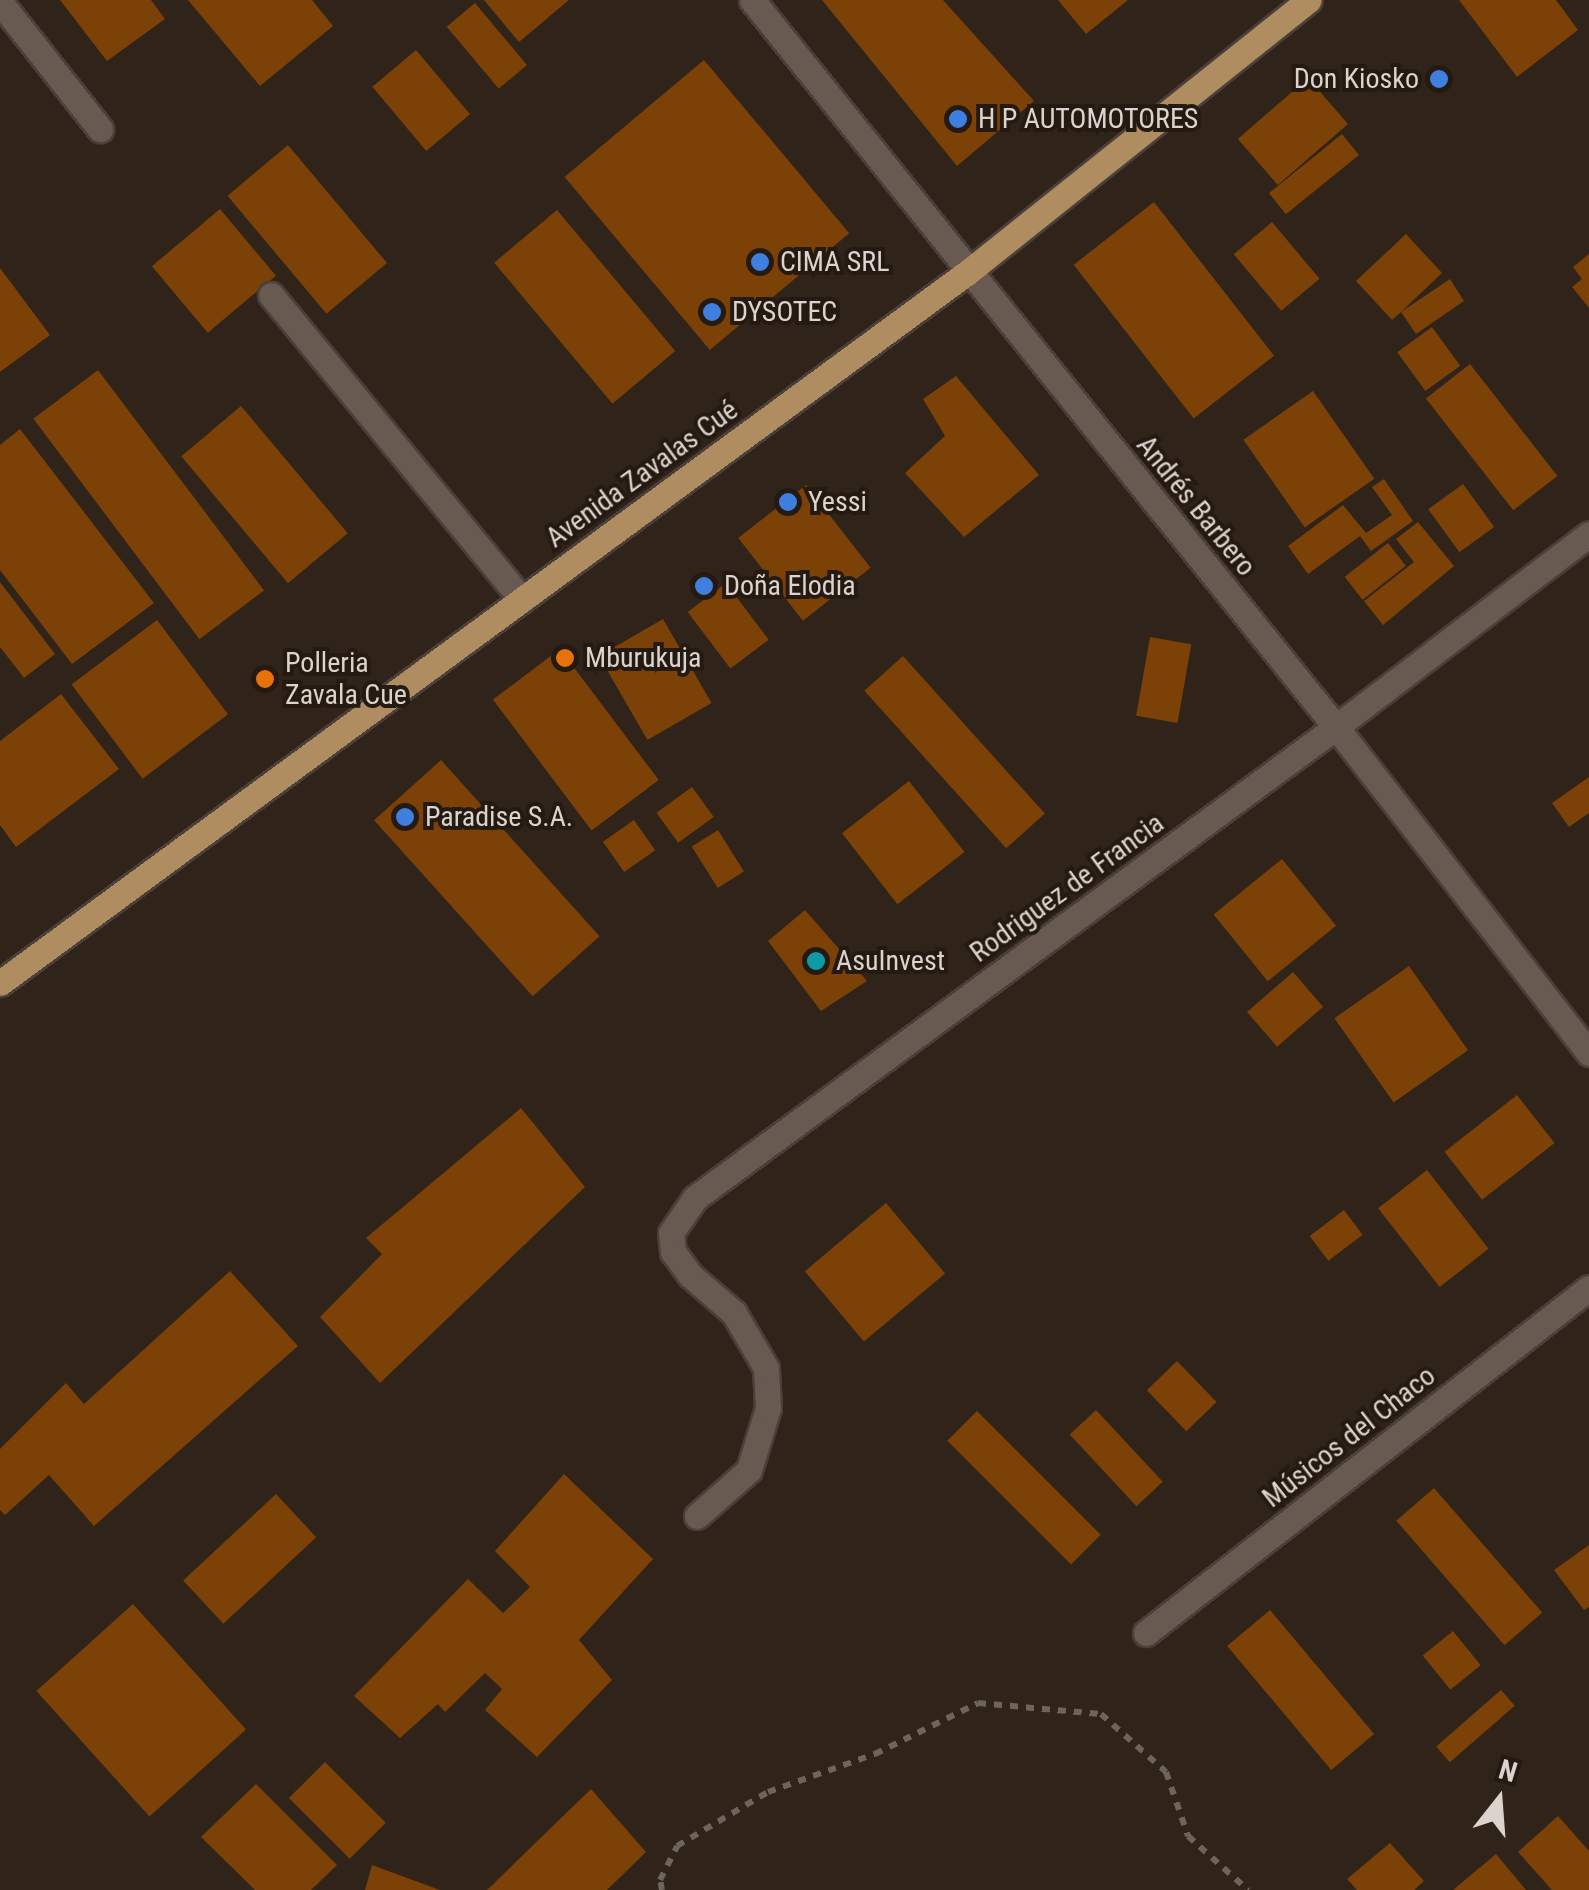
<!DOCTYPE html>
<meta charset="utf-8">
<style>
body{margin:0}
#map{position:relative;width:1589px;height:1890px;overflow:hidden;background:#2f231a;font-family:"Roboto Condensed",sans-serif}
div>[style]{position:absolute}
.building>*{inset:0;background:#7b4106;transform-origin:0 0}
.path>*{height:6px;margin-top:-3px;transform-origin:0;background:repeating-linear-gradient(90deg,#6f645c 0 8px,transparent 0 16px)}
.roads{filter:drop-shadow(2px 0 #4a4039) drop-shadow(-2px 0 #4a4039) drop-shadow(0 2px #4a4039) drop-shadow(0 -2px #4a4039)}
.minor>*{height:25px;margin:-12.5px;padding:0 12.5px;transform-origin:12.5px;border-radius:12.5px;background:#685a50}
.major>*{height:25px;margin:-12.5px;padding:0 12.5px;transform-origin:12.5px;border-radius:12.5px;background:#af8d60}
.dots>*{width:28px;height:28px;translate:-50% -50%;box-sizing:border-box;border:5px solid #251a11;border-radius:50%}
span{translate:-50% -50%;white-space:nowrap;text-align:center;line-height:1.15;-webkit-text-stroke:8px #251a11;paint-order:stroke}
.poi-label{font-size:28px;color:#dcd3ce}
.right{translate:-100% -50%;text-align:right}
.left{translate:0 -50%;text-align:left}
.street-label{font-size:28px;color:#dcd3ce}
.north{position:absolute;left:1449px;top:1750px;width:100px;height:100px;-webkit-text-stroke:8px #251a11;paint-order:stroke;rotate:17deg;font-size:28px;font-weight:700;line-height:40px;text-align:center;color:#dcd3ce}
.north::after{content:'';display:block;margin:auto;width:35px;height:45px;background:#dcd3ce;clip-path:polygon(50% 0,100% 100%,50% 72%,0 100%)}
</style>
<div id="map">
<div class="building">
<i style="clip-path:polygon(60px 0,151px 0,165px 19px,107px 61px)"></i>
<i style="clip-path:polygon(188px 0,312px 0,333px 26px,260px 86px)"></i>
<i style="clip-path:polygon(484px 0,569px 0,519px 42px)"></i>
<i style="clip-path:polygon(822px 0,943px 0,1034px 101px,957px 166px)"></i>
<i style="clip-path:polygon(1058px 0,1128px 0,1086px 34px)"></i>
<i style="clip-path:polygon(1459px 0,1556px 0,1578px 30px,1517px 77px)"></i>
<i style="left:475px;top:3px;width:81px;height:37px;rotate:50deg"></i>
<i style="left:416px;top:50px;width:84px;height:57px;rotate:50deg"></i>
<i style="left:704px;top:60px;width:226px;height:182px;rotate:50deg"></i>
<i style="left:1308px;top:78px;width:61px;height:93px;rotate:49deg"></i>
<i style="left:1342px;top:134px;width:27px;height:94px;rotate:51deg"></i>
<i style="left:288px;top:145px;width:154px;height:79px;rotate:50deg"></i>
<i style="left:1154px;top:202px;width:195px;height:102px;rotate:52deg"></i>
<i style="left:220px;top:209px;width:87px;height:89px;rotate:50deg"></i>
<i style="left:557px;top:210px;width:184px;height:82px;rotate:50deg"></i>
<i style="left:1272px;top:222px;width:74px;height:50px;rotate:50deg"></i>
<i style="clip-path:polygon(1406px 234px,1442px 273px,1401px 312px,1450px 279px,1464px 301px,1416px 334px,1401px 312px,1392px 320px,1356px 281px)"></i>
<i style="clip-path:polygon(1589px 254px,1589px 308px,1572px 287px,1582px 279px,1573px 267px)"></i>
<i style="clip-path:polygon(0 268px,50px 335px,0 372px)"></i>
<i style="left:1432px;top:327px;width:48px;height:43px;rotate:54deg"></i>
<i style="left:1470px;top:364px;width:142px;height:56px;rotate:52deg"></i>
<i style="left:98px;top:370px;width:276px;height:81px;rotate:53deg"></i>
<i style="clip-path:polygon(956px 376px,1039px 475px,964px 537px,905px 473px,945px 436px,923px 399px)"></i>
<i style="left:1313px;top:391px;width:107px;height:85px;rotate:55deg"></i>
<i style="left:241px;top:406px;width:166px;height:78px;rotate:50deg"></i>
<i style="clip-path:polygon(20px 429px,154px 603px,72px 664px,0 570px,0 445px)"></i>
<i style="clip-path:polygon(1384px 479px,1413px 521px,1371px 551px,1360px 536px,1308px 574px,1288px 546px,1343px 505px,1366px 533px,1392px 515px,1372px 487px)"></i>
<i style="left:1463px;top:484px;width:53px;height:43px;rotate:54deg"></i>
<i style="left:806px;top:485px;width:105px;height:86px;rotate:52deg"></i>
<i style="clip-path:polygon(1418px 522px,1454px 566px,1383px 625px,1364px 601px,1414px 562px,1396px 539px)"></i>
<i style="left:1388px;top:543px;width:29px;height:55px;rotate:52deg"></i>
<i style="clip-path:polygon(0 582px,55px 654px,24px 678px,0 647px)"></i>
<i style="left:726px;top:583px;width:71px;height:48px;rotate:53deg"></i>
<i style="left:663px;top:619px;width:97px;height:74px;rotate:60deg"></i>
<i style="left:157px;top:620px;width:118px;height:107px;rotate:53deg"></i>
<i style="left:1150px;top:637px;width:42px;height:80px;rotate:10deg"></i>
<i style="left:560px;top:649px;width:164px;height:84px;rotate:53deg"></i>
<i style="left:903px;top:656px;width:212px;height:52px;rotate:48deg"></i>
<i style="clip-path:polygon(61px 694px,119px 769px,16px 847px,0 825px,0 741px)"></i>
<i style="left:441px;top:760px;width:237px;height:90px;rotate:48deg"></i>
<i style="clip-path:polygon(1589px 777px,1589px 813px,1569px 827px,1552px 803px)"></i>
<i style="left:909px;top:781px;width:90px;height:85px;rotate:52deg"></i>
<i style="left:692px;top:787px;width:37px;height:44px;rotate:54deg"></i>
<i style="left:634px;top:820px;width:37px;height:38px;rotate:55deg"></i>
<i style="left:718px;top:830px;width:49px;height:31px;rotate:58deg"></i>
<i style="left:1282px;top:859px;width:86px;height:88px;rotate:51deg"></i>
<i style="clip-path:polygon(805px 910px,867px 981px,821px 1011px,768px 941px)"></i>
<i style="left:1409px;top:966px;width:103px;height:91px;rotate:55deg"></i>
<i style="left:1293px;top:972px;width:46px;height:61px;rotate:49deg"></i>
<i style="left:1517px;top:1095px;width:61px;height:92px;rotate:52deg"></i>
<i style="clip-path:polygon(521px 1108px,585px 1187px,380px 1383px,320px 1317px,382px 1254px,366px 1238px)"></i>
<i style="left:1427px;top:1170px;width:100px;height:62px;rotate:52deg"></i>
<i style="left:886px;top:1203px;width:92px;height:106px;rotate:50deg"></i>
<i style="left:1344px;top:1210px;width:31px;height:43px;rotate:53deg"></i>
<i style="clip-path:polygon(230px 1271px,298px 1346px,94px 1526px,49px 1475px,5px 1515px,0 1510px,0 1449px,66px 1383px,84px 1404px)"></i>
<i style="left:1177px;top:1361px;width:57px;height:42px;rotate:46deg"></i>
<i style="left:1096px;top:1410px;width:98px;height:36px;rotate:47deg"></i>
<i style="left:977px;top:1411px;width:175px;height:42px;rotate:45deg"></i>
<i style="clip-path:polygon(564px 1474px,653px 1559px,579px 1640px,612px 1680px,537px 1757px,485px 1710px,502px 1689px,485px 1673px,445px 1712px,438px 1704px,400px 1738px,354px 1696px,468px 1579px,503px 1613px,530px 1587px,495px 1551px)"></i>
<i style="left:1434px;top:1488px;width:165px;height:50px;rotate:49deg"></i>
<i style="left:276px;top:1494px;width:59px;height:127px;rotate:47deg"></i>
<i style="clip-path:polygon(1589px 1545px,1589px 1607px,1584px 1610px,1554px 1570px)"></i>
<i style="left:133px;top:1604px;width:169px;height:130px;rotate:48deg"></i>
<i style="left:1270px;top:1610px;width:162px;height:56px;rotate:50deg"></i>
<i style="left:1453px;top:1631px;width:44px;height:39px;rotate:51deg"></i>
<i style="left:1501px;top:1690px;width:21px;height:86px;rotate:49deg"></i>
<i style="left:325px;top:1762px;width:86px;height:51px;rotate:45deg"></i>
<i style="clip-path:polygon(256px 1784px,337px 1865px,311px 1890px,255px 1890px,201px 1837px)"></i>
<i style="clip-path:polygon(591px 1789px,646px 1852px,607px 1890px,487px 1890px)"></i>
<i style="clip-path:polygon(1558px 1816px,1589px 1851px,1589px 1890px,1552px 1890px,1518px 1852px)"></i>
<i style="clip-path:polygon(1390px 1843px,1424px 1881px,1414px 1890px,1357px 1890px,1347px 1879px)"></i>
<i style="clip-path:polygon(1496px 1854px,1526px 1890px,1453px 1890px)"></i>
<i style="clip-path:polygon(372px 1865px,440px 1890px,365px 1890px)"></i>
</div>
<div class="path">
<i style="left:662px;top:1890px;width:10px;rotate:-101deg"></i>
<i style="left:660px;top:1880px;width:38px;rotate:-63deg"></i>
<i style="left:677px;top:1846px;width:106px;rotate:-30.7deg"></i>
<i style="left:768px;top:1792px;width:114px;rotate:-19.6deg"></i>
<i style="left:875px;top:1754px;width:115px;rotate:-26.3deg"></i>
<i style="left:978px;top:1703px;width:123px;rotate:5.1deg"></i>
<i style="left:1101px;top:1714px;width:87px;rotate:41.7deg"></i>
<i style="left:1166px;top:1772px;width:68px;rotate:71deg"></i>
<i style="left:1188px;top:1836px;width:81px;rotate:42deg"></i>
</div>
<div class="roads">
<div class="minor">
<i style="left:752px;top:0;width:933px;rotate:51.23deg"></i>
<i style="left:1336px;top:727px;width:413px;rotate:52.2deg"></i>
<i style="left:0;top:2px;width:162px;rotate:51.8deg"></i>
<i style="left:271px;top:295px;width:395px;rotate:50.5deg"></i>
<i style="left:697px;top:1516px;width:69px;rotate:-41.5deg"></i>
<i style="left:749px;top:1470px;width:65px;rotate:-73deg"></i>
<i style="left:768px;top:1408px;width:40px;rotate:-92.9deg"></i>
<i style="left:766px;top:1368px;width:64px;rotate:-120.2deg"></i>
<i style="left:734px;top:1313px;width:58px;rotate:-139.2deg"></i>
<i style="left:690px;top:1275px;width:29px;rotate:-126deg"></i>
<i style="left:673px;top:1252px;width:19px;rotate:-96deg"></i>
<i style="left:671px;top:1233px;width:42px;rotate:-55.6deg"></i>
<i style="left:695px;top:1198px;width:795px;rotate:-36.31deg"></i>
<i style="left:1336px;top:727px;width:318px;rotate:-37.3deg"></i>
<i style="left:1146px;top:1633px;width:561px;rotate:-37.91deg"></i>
</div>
<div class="major">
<i style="left:0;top:983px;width:1201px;rotate:-36.3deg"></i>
<i style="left:968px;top:272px;width:436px;rotate:-38.6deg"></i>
</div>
</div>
<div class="dots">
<i style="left:1439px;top:79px;background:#3f7fe0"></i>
<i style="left:958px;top:119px;background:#3f7fe0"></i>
<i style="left:760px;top:262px;background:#3f7fe0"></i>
<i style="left:712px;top:312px;background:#3f7fe0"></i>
<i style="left:788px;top:502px;background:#3f7fe0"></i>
<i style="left:704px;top:586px;background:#3f7fe0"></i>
<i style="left:565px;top:658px;background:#e8710a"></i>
<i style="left:265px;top:679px;background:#e8710a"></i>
<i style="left:405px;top:817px;background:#3f7fe0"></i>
<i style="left:816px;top:961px;background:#0f9aa8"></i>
</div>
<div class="poi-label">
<span class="right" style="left:1419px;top:79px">Don Kiosko</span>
<span class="left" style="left:978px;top:119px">H P AUTOMOTORES</span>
<span class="left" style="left:780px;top:262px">CIMA SRL</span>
<span class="left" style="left:732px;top:312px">DYSOTEC</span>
<span class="left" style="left:808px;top:502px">Yessi</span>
<span class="left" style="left:724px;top:586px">Doña Elodia</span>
<span class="left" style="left:585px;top:658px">Mburukuja</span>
<span class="left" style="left:285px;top:679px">Polleria<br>Zavala Cue</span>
<span class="left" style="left:425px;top:817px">Paradise S.A.</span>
<span class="left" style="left:836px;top:961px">AsuInvest</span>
</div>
<div class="street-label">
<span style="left:642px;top:474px;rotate:-36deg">Avenida Zavalas Cué</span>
<span style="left:1196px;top:506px;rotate:51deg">Andrés Barbero</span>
<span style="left:1067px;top:888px;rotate:-36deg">Rodriguez de Francia</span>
<span style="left:1349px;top:1437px;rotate:-38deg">Músicos del Chaco</span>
</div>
<div class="north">N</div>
</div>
